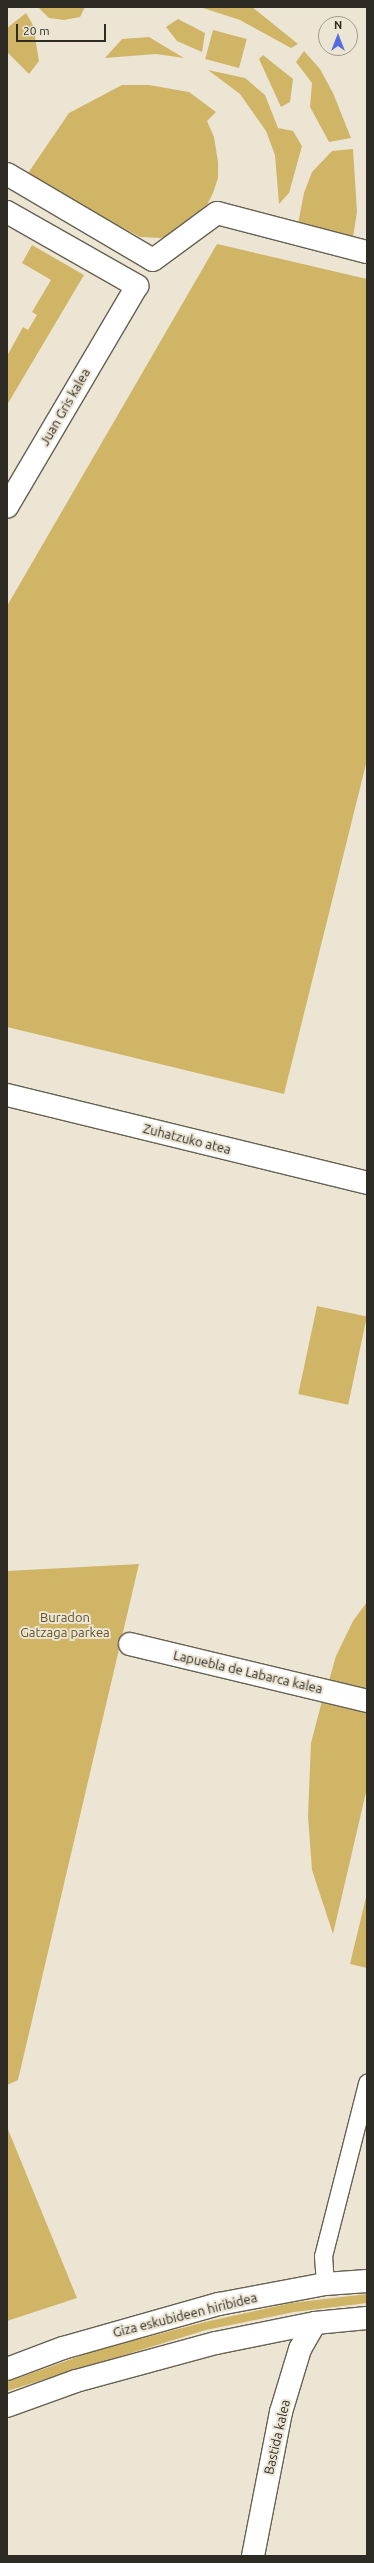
<!DOCTYPE html>
<style>
body{margin:0}
#map{position:relative;width:374px;height:2563px;overflow:hidden;background:#ece5d4;font-family:Ubuntu,sans-serif}
div>[style]{position:absolute}
.green>*{inset:0;background:#d0b567;transform-origin:0 0}
.roads{filter:drop-shadow(1px 0 #666152) drop-shadow(-1px 0 #666152) drop-shadow(0 1px #666152) drop-shadow(0 -1px #666152)}
.lane>*{height:17px;margin:-8.5px;padding:0 8.5px;transform-origin:8.5px;border-radius:8.5px;background:#fff}
.street>*{height:22px;margin:-11px;padding:0 11px;transform-origin:11px;border-radius:11px;background:#fff}
span{translate:-50% -50%;white-space:nowrap;text-align:center;line-height:1.15;-webkit-text-stroke:4px #ece5d4;paint-order:stroke}
.street-label{font-size:13px;color:#2d2b24}
.park-label{font-size:13px;color:#625329}
.frame{position:absolute;inset:0;border:8px solid #2d2b24;pointer-events:none}
.north{position:absolute;left:318px;top:16px;width:40px;height:40px;box-sizing:border-box;background:#ece5d4;border:1px solid #a09b8e;border-radius:50%;rotate:0deg;font-size:11px;font-weight:700;line-height:16px;text-align:center;color:#2d2b24}
.north::after{content:'';display:block;margin:auto;width:14px;height:18px;background:#546ce1;clip-path:polygon(50% 0,100% 100%,50% 72%,0 100%)}
.scale{position:absolute;left:16px;top:24px;width:90px;height:18px;box-sizing:border-box;border:2px solid #2d2b24;border-top:0;padding-left:5px;font-size:12px;line-height:14px;white-space:nowrap;color:#2d2b24;-webkit-text-stroke:3px #ece5d4;paint-order:stroke}
</style>
<div id="map">
<div class="green">
<i style="clip-path:polygon(38px 7px,85px 7px,80px 17px,64px 20px,49px 18px)"></i>
<i style="clip-path:polygon(200px 7px,252px 7px,298px 44px,291px 48px,240px 20px)"></i>
<i style="clip-path:polygon(26px 13px,33px 25px,39px 61px,29px 74px,7px 52px,7px 28px)"></i>
<i style="clip-path:polygon(178px 19px,205px 33px,202px 52px,177px 41px,166px 27px)"></i>
<i style="left:213px;top:30px;width:35px;height:30px;rotate:15deg"></i>
<i style="clip-path:polygon(149px 37px,184px 58px,156px 54px,105px 58px,122px 39px)"></i>
<i style="clip-path:polygon(304px 51px,320px 69px,333px 93px,351px 138px,329px 142px,310px 107px,312px 83px,296px 62px)"></i>
<i style="clip-path:polygon(263px 55px,293px 79px,290px 102px,281px 107px,259px 59px)"></i>
<i style="clip-path:polygon(208px 70px,245px 78px,265px 95px,278px 128px,293px 131px,302px 146px,289px 193px,279px 204px,275px 155px,266px 131px,240px 94px)"></i>
<i style="clip-path:polygon(122px 85px,149px 85px,189px 92px,216px 112px,207px 121px,214px 137px,218px 162px,218px 178px,213px 193px,206px 207px,180px 232px,161px 238px,140px 237px,26px 176px,69px 113px)"></i>
<i style="clip-path:polygon(353px 149px,357px 212px,353px 237px,298px 224px,304px 193px,312px 172px,332px 151px)"></i>
<i style="clip-path:polygon(217px 244px,367px 279px,367px 760px,284px 1094px,7px 1027px,7px 606px)"></i>
<i style="clip-path:polygon(32px 245px,84px 275px,7px 405px,7px 356px,23px 327px,28px 330px,37px 315px,32px 312px,51px 280px,22px 263px)"></i>
<i style="left:317px;top:1306px;width:51px;height:90px;rotate:12deg"></i>
<i style="clip-path:polygon(139px 1564px,18px 2080px,7px 2085px,7px 1571px)"></i>
<i style="clip-path:polygon(367px 1602px,367px 1692px,328px 1684px,336px 1656px,353px 1621px)"></i>
<i style="clip-path:polygon(322px 1701px,367px 1713px,367px 1788px,333px 1934px,312px 1870px,308px 1816px,311px 1743px)"></i>
<i style="clip-path:polygon(367px 1893px,367px 1968px,350px 1964px)"></i>
<i style="clip-path:polygon(7px 2127px,77px 2298px,7px 2321px)"></i>
<i style="clip-path:polygon(367px 2294px,367px 2303px,294px 2312px,206px 2330px,7px 2391px,7px 2382px,94px 2351px,205px 2322px,291px 2303px)"></i>
</div>
<div class="roads">
<div class="lane">
<i style="left:325px;top:2284px;width:28px;rotate:-94deg"></i>
<i style="left:323px;top:2256px;width:179px;rotate:-75.7deg"></i>
</div>
<div class="street">
<i style="left:7px;top:174px;width:169px;rotate:30.5deg"></i>
<i style="left:153px;top:260px;width:79px;rotate:-36.3deg"></i>
<i style="left:217px;top:213px;width:155px;rotate:14.6deg"></i>
<i style="left:7px;top:212px;width:150px;rotate:29.6deg"></i>
<i style="left:137px;top:286px;width:256px;rotate:120.5deg"></i>
<i style="left:7px;top:1095px;width:371px;rotate:13.7deg"></i>
<i style="left:130px;top:1644px;width:244px;rotate:13.5deg"></i>
<i style="left:7px;top:2369px;width:60px;rotate:-20.6deg"></i>
<i style="left:63px;top:2348px;width:162px;rotate:-15.8deg"></i>
<i style="left:219px;top:2304px;width:108px;rotate:-10.7deg"></i>
<i style="left:325px;top:2284px;width:42px;rotate:-4.1deg"></i>
<i style="left:7px;top:2406px;width:73px;rotate:-19.9deg"></i>
<i style="left:76px;top:2381px;width:145px;rotate:-15.2deg"></i>
<i style="left:216px;top:2343px;width:101px;rotate:-11.4deg"></i>
<i style="left:315px;top:2323px;width:52px;rotate:-5.5deg"></i>
<i style="left:253px;top:2556px;width:147px;rotate:-79deg"></i>
<i style="left:281px;top:2412px;width:66px;rotate:-73.2deg"></i>
<i style="left:300px;top:2349px;width:30px;rotate:-60deg"></i>
</div>
</div>
<div class="street-label">
<span style="left:65px;top:407px;rotate:-60deg">Juan Gris kalea</span>
<span style="left:187px;top:1139px;rotate:14deg">Zuhatzuko atea</span>
<span style="left:248px;top:1672px;rotate:13deg">Lapuebla de Labarca kalea</span>
<span style="left:185px;top:2315px;rotate:-14deg">Giza eskubideen hiribidea</span>
<span style="left:277px;top:2437px;rotate:-77deg">Bastida kalea</span>
</div>
<div class="park-label">
<span style="left:65px;top:1625px">Buradon<br>Gatzaga parkea</span>
</div>
<div class="frame"></div>
<div class="north">N</div>
<div class="scale">20 m</div>
</div>
